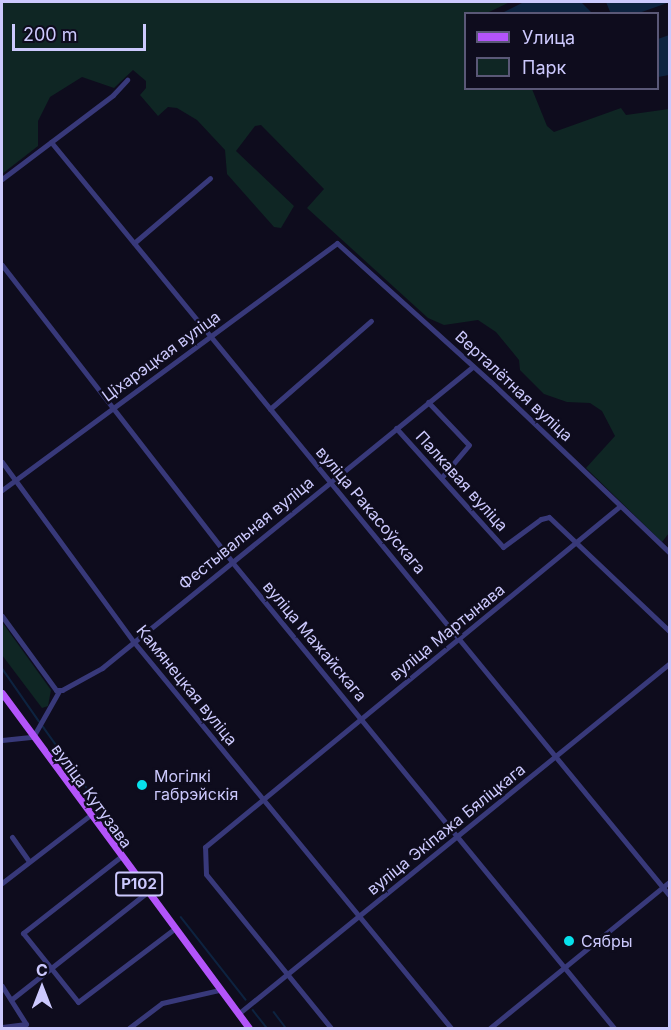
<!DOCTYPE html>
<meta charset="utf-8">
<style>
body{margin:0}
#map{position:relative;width:671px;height:1030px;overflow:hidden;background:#0e0c1d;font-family:Inter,sans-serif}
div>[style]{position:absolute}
.green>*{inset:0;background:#0f2624}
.water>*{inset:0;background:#0d2340}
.stream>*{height:1.5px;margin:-0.75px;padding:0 0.75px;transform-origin:0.75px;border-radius:0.75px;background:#0d2340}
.minor>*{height:5px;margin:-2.5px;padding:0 2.5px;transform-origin:2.5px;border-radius:2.5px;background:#38397a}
.major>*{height:7px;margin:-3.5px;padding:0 3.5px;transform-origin:3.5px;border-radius:3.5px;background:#b354fa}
.dots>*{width:16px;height:16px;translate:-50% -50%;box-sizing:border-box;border:3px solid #0e0c1d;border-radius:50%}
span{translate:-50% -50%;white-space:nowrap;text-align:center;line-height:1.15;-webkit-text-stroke:5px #0e0c1d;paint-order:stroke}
.shield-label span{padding:2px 4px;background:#0e0c1d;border:2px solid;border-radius:4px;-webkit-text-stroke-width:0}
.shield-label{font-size:15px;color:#ccc9fd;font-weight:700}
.street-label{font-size:16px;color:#ccc9fd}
.poi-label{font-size:16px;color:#ccc9fd}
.left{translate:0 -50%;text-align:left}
.frame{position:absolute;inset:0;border:3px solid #ccc9fd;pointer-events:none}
.legend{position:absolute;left:464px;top:12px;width:195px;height:78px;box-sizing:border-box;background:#0e0c1d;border:2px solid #5a5877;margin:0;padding:8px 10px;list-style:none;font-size:18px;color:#ccc9fd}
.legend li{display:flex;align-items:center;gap:12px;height:30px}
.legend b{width:30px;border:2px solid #5a5877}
.north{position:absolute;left:12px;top:958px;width:60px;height:60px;-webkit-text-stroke:4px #0e0c1d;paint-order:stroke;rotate:0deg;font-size:16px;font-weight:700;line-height:24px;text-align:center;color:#ccc9fd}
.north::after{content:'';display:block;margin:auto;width:21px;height:27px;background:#ccc9fd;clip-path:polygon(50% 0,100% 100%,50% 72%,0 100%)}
.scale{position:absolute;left:12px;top:24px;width:134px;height:27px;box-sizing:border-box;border:3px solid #ccc9fd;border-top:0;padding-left:8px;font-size:18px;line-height:21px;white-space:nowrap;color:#ccc9fd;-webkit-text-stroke:4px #0e0c1d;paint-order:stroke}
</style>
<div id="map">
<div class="green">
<i style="clip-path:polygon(2px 2px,510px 2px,487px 13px,466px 14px,466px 88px,532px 89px,547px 126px,554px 132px,621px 108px,626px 115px,669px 109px,669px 533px,662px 542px,586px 468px,615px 436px,602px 411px,590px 403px,567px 402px,544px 394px,520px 370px,519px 360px,496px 332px,478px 320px,444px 325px,428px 318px,307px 208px,324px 189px,261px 125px,255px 126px,236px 151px,294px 206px,281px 228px,274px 227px,227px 174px,225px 150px,197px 120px,177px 108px,168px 107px,158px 116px,140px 95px,146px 88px,146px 81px,133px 70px,114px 88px,82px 77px,50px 97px,38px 121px,38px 146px,2px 174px)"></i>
<i style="clip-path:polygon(2px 622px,51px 690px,48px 706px,42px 708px,2px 655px)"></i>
</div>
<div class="water">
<i style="clip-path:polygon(524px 2px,581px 2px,592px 13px,502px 13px)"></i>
<i style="clip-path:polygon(606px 2px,670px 2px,639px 13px,611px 14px)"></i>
<i style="clip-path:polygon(669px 35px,669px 75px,658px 77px,658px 39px)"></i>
</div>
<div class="stream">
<i style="left:2px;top:668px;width:65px;rotate:55.1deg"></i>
<i style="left:42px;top:725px;width:77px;rotate:54.5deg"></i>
<i style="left:181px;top:917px;width:105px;rotate:51.9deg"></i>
<i style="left:253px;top:1010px;width:23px;rotate:52deg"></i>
<i style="left:274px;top:1012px;width:20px;rotate:53deg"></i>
</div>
<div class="minor">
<i style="left:51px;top:142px;width:976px;rotate:50.62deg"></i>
<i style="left:2px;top:179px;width:139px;rotate:-37.1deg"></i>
<i style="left:113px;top:95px;width:21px;rotate:-47deg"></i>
<i style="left:134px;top:243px;width:100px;rotate:-40.5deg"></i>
<i style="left:2px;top:265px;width:376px;rotate:52.2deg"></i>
<i style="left:232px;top:562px;width:603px;rotate:50.66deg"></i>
<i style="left:428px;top:402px;width:59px;rotate:46.4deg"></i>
<i style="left:469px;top:445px;width:43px;rotate:130.3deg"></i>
<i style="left:270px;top:409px;width:134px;rotate:-41.1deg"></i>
<i style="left:396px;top:428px;width:160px;rotate:48deg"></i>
<i style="left:503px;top:547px;width:47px;rotate:-36.4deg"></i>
<i style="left:541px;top:519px;width:8px;rotate:-14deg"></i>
<i style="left:549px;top:517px;width:167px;rotate:43.5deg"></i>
<i style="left:2px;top:462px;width:222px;rotate:53.8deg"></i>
<i style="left:133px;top:641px;width:501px;rotate:50.59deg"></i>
<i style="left:2px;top:490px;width:416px;rotate:-36.4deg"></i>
<i style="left:337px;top:243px;width:207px;rotate:42.1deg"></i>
<i style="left:491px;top:382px;width:248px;rotate:43.7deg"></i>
<i style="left:2px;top:616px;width:92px;rotate:53.9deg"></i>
<i style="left:56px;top:690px;width:6px"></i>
<i style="left:62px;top:690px;width:46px;rotate:-28.8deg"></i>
<i style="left:102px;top:668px;width:478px;rotate:-39.1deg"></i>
<i style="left:2px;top:740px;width:31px;rotate:-6deg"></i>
<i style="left:33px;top:737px;width:53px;rotate:-60.5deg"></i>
<i style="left:12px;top:837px;width:29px;rotate:55deg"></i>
<i style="left:119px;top:858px;width:122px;rotate:142deg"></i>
<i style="left:23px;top:933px;width:88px;rotate:51.4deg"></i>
<i style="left:78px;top:1002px;width:119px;rotate:-37.2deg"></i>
<i style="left:2px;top:883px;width:110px;rotate:-37.6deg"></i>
<i style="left:2px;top:986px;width:45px;rotate:57.7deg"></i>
<i style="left:26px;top:1024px;width:24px;rotate:173deg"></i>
<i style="left:12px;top:999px;width:171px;rotate:-38.3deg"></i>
<i style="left:238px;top:1014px;width:557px;rotate:-39.09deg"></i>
<i style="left:129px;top:1028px;width:41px;rotate:-37.1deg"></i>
<i style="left:162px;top:1003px;width:58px;rotate:-12.8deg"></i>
<i style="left:331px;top:1028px;width:198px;rotate:-129.1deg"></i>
<i style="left:206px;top:874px;width:27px;rotate:-92deg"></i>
<i style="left:205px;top:847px;width:537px;rotate:-39.41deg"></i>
<i style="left:490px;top:1028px;width:232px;rotate:-39.2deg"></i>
</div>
<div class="major">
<i style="left:2px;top:693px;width:416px;rotate:53.6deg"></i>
</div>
<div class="dots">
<i style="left:142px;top:785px;background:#07e1ec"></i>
<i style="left:569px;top:941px;background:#07e1ec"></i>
</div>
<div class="shield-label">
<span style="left:139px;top:884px">Р102</span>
</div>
<div class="street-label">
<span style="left:161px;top:356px;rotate:-36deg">Ціхарэцкая вуліца</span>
<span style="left:514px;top:386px;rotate:43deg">Верталётная вуліца</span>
<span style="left:462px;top:481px;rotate:48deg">Палкавая вуліца</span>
<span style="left:371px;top:510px;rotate:50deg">вуліца Ракасоўскага</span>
<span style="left:246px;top:533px;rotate:-39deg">Фестывальная вуліца</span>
<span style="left:447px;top:632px;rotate:-39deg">вуліца Мартынава</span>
<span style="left:315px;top:641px;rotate:50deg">вуліца Мажайскага</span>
<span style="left:187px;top:685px;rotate:51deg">Камянецкая вуліца</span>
<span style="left:92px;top:796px;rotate:54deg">вуліца Кутузава</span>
<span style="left:446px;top:829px;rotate:-39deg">вуліца Экіпажа Бяліцкага</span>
</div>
<div class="poi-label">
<span class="left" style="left:154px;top:785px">Могілкі<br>габрэйскія</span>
<span class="left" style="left:581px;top:941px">Сябры</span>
</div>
<div class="frame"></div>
<ul class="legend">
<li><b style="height:8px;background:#b354fa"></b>Улица</li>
<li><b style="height:16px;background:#0f2624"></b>Парк</li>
</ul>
<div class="north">С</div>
<div class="scale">200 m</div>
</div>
